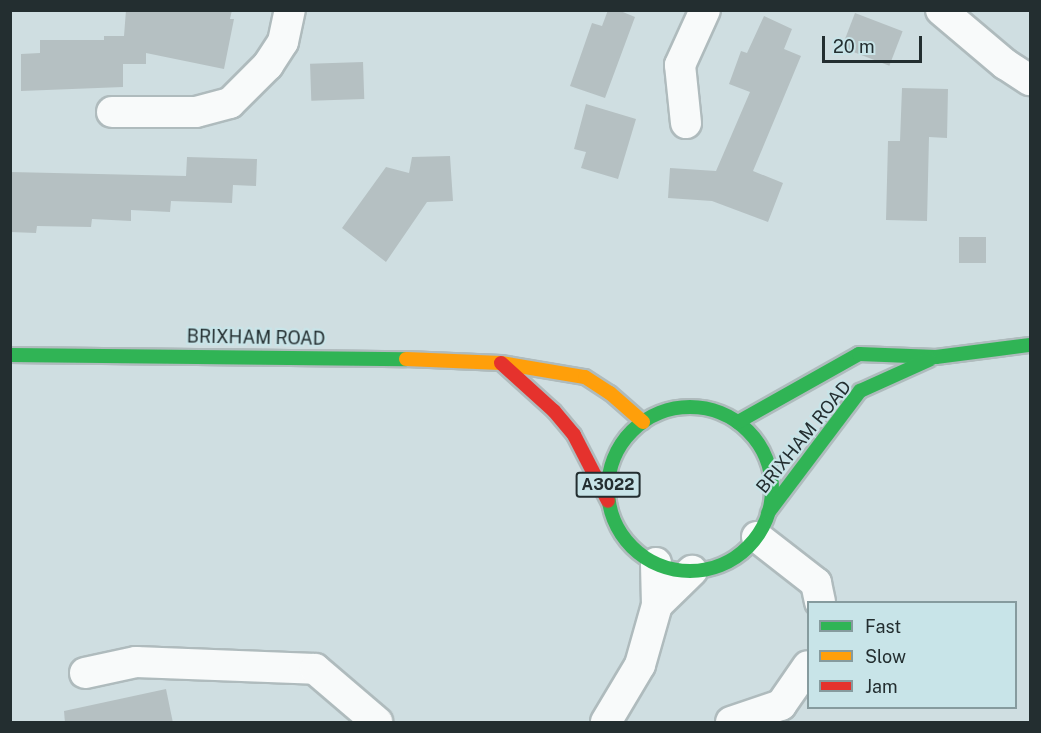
<!DOCTYPE html>
<style>
body{margin:0}
#map{position:relative;width:1041px;height:733px;overflow:hidden;background:#cfdee1;font-family:"Public Sans",sans-serif}
div>[style]{position:absolute}
.building>*{inset:0;background:#b5c0c2;transform-origin:0 0}
.roads{filter:drop-shadow(2px 0 #afbbbd) drop-shadow(-2px 0 #afbbbd) drop-shadow(0 2px #afbbbd) drop-shadow(0 -2px #afbbbd)}
.street>*{height:30px;margin:-15px;padding:0 15px;transform-origin:15px;border-radius:15px;background:#f8fafa}
.fast>*{height:14px;margin:-7px;padding:0 7px;transform-origin:7px;border-radius:7px;background:#30b455}
.fast>.ring{margin:-7px;padding:0;box-sizing:content-box;background:none;border:14px solid #30b455;border-radius:50%}
.slow>*{height:14px;margin:-7px;padding:0 7px;transform-origin:7px;border-radius:7px;background:#ff9f0a}
.jam>*{height:14px;margin:-7px;padding:0 7px;transform-origin:7px;border-radius:7px;background:#e5322d}
span{translate:-50% -50%;white-space:nowrap;text-align:center;line-height:1.15;-webkit-text-stroke:4.5px #c8e4e8;paint-order:stroke}
.shield-label span{padding:2px 4px;background:#c8e4e8;border:2px solid;border-radius:4px;-webkit-text-stroke-width:0}
.shield-label{font-size:16px;color:#232e30;font-weight:700}
.street-label{font-size:18px;color:#232e30}
.frame{position:absolute;inset:0;border:12px solid #232e30;pointer-events:none}
.legend{position:absolute;left:807px;top:601px;width:210px;height:108px;box-sizing:border-box;background:#c8e4e8;border:2px solid #869b9e;margin:0;padding:8px 10px;list-style:none;font-size:18px;color:#232e30}
.legend li{display:flex;align-items:center;gap:12px;height:30px}
.legend b{width:30px;border:2px solid #869b9e}
.scale{position:absolute;left:822px;top:36px;width:100px;height:27px;box-sizing:border-box;border:3px solid #232e30;border-top:0;padding-left:8px;font-size:18px;line-height:21px;white-space:nowrap;color:#232e30;-webkit-text-stroke:4px #c8e4e8;paint-order:stroke}
</style>
<div id="map">
<div class="building">
<i style="clip-path:polygon(126px 10px,232px 10px,230px 19px,234px 19px,224px 69px,146px 53px,146px 64px,123px 64px,123px 87px,21px 91px,21px 54px,40px 53px,40px 40px,104px 40px,104px 36px,124px 36px)"></i>
<i style="clip-path:polygon(608px 10px,618px 10px,635px 17px,605px 98px,570px 86px,592px 23px,602px 26px)"></i>
<i style="left:855px;top:13px;width:51px;height:37px;rotate:21deg"></i>
<i style="clip-path:polygon(764px 16px,792px 29px,784px 49px,801px 56px,753px 171px,783px 183px,768px 222px,712px 201px,668px 198px,670px 168px,716px 171px,750px 92px,729px 84px,741px 51px,747px 53px)"></i>
<i style="left:363px;top:62px;width:37px;height:53px;rotate:88deg"></i>
<i style="clip-path:polygon(902px 88px,948px 89px,947px 138px,929px 137px,927px 221px,886px 220px,888px 141px,900px 141px)"></i>
<i style="clip-path:polygon(586px 104px,636px 119px,618px 179px,581px 168px,586px 152px,574px 149px)"></i>
<i style="clip-path:polygon(450px 156px,453px 201px,427px 202px,386px 262px,342px 228px,386px 167px,409px 173px,412px 157px)"></i>
<i style="clip-path:polygon(187px 157px,257px 159px,256px 186px,233px 185px,232px 203px,171px 201px,170px 212px,131px 210px,131px 221px,92px 219px,91px 227px,37px 226px,36px 233px,10px 232px,10px 172px,186px 176px)"></i>
<i style="left:959px;top:237px;width:27px;height:26px"></i>
<i style="clip-path:polygon(166px 689px,173px 723px,65px 723px,64px 711px)"></i>
</div>
<div class="roads">
<div class="street">
<i style="left:941px;top:10px;width:84px;rotate:40.2deg"></i>
<i style="left:1005px;top:64px;width:30px;rotate:33deg"></i>
<i style="left:112px;top:112px;width:84px"></i>
<i style="left:196px;top:112px;width:35px;rotate:-15deg"></i>
<i style="left:230px;top:103px;width:54px;rotate:-45deg"></i>
<i style="left:268px;top:65px;width:27px;rotate:-57deg"></i>
<i style="left:283px;top:42px;width:33px;rotate:-78deg"></i>
<i style="left:686px;top:123px;width:58px;rotate:-95.9deg"></i>
<i style="left:680px;top:65px;width:60px;rotate:-65.6deg"></i>
<i style="left:757px;top:537px;width:75px;rotate:37.9deg"></i>
<i style="left:816px;top:583px;width:19px;rotate:78deg"></i>
<i style="left:657px;top:605px;width:49px;rotate:-44.2deg"></i>
<i style="left:85px;top:673px;width:52px;rotate:-12.2deg"></i>
<i style="left:136px;top:662px;width:179px;rotate:2.2deg"></i>
<i style="left:315px;top:669px;width:82px;rotate:40.5deg"></i>
<i style="left:606px;top:722px;width:66px;rotate:-59.2deg"></i>
<i style="left:640px;top:665px;width:62px;rotate:-74.2deg"></i>
<i style="left:657px;top:605px;width:42px;rotate:-91.4deg"></i>
<i style="left:731px;top:722px;width:53px;rotate:-18.8deg"></i>
<i style="left:781px;top:705px;width:47px;rotate:-55.3deg"></i>
</div>
<div class="fast">
<i style="left:10px;top:355px;width:396px;rotate:0.6deg"></i>
<i class="ring" style="left:608px;top:407px;width:150px;height:150px"></i>
<i style="left:738px;top:422px;width:139px;rotate:-29.3deg"></i>
<i style="left:859px;top:354px;width:77px;rotate:2.2deg"></i>
<i style="left:936px;top:357px;width:95px;rotate:-7.3deg"></i>
<i style="left:768px;top:513px;width:153px;rotate:-53deg"></i>
<i style="left:860px;top:391px;width:76px;rotate:-24.2deg"></i>
</div>
<div class="slow">
<i style="left:406px;top:359px;width:95px;rotate:2.4deg"></i>
<i style="left:501px;top:363px;width:85px;rotate:9.5deg"></i>
<i style="left:585px;top:377px;width:30px;rotate:33deg"></i>
<i style="left:610px;top:393px;width:44px;rotate:41.3deg"></i>
</div>
<div class="jam">
<i style="left:501px;top:363px;width:72px;rotate:42.2deg"></i>
<i style="left:554px;top:411px;width:31px;rotate:50deg"></i>
<i style="left:574px;top:435px;width:74px;rotate:62.7deg"></i>
</div>
</div>
<div class="shield-label">
<span style="left:608px;top:485px">A3022</span>
</div>
<div class="street-label">
<span style="left:256px;top:338px;rotate:1deg">BRIXHAM ROAD</span>
<span style="left:804px;top:437px;rotate:-51deg">BRIXHAM ROAD</span>
</div>
<div class="frame"></div>
<ul class="legend">
<li><b style="height:8px;background:#30b455"></b>Fast</li>
<li><b style="height:8px;background:#ff9f0a"></b>Slow</li>
<li><b style="height:8px;background:#e5322d"></b>Jam</li>
</ul>
<div class="scale">20 m</div>
</div>
